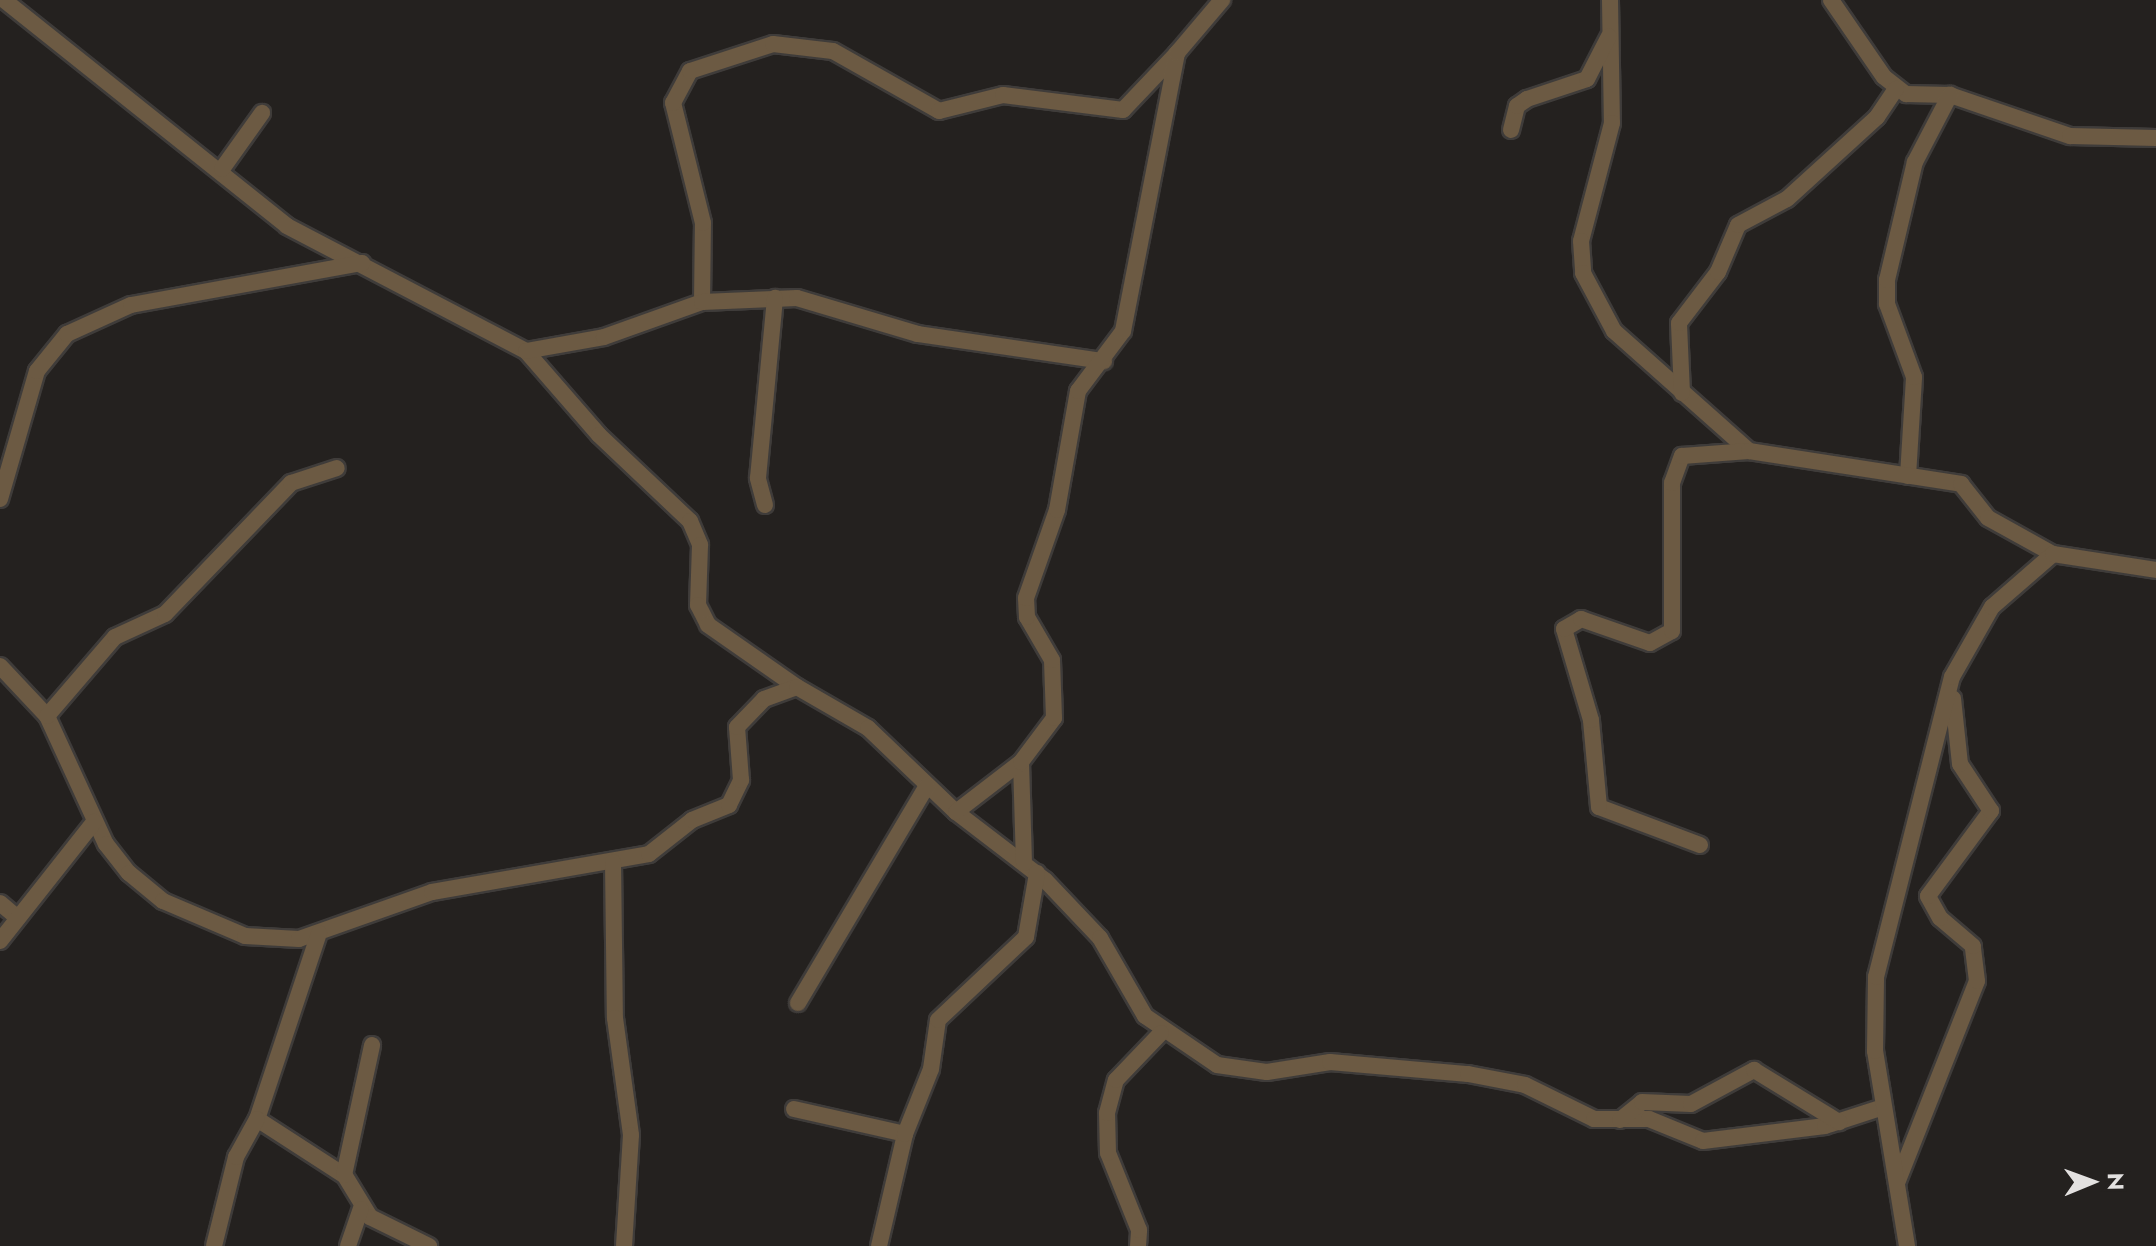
<!DOCTYPE html>
<style>
body{margin:0}
#map{position:relative;width:2156px;height:1246px;overflow:hidden;background:#24211f;font-family:Jost,sans-serif}
div>[style]{position:absolute}
.roads{filter:drop-shadow(2px 0 #3f3c3a) drop-shadow(-2px 0 #3f3c3a) drop-shadow(0 2px #3f3c3a) drop-shadow(0 -2px #3f3c3a)}
.minor>*{height:16px;margin:-8px;padding:0 8px;transform-origin:8px;border-radius:8px;background:#6c5a43}
span{translate:-50% -50%;white-space:nowrap;text-align:center;line-height:1.15;-webkit-text-stroke:6px #24211f;paint-order:stroke}
.north{position:absolute;left:2052px;top:1142px;width:80px;height:80px;-webkit-text-stroke:6px #24211f;paint-order:stroke;rotate:89deg;font-size:22px;font-weight:700;line-height:32px;text-align:center;color:#e3e1e0}
.north::after{content:'';display:block;margin:auto;width:28px;height:36px;background:#e3e1e0;clip-path:polygon(50% 0,100% 100%,50% 72%,0 100%)}
</style>
<div id="map">
<div class="roads">
<div class="minor">
<i style="left:4px;top:0;width:362px;rotate:38.6deg"></i>
<i style="left:287px;top:226px;width:270px;rotate:27.6deg"></i>
<i style="left:526px;top:351px;width:111px;rotate:49deg"></i>
<i style="left:599px;top:435px;width:125px;rotate:43.4deg"></i>
<i style="left:690px;top:521px;width:26px;rotate:67deg"></i>
<i style="left:700px;top:545px;width:60px;rotate:91.9deg"></i>
<i style="left:698px;top:605px;width:22px;rotate:63deg"></i>
<i style="left:708px;top:625px;width:108px;rotate:34.9deg"></i>
<i style="left:1610px;top:0;width:123px;rotate:89.1deg"></i>
<i style="left:1612px;top:123px;width:122px;rotate:104.7deg"></i>
<i style="left:1581px;top:241px;width:32px;rotate:86deg"></i>
<i style="left:1583px;top:273px;width:66px;rotate:61.9deg"></i>
<i style="left:1614px;top:331px;width:181px;rotate:41.6deg"></i>
<i style="left:1831px;top:0;width:93px;rotate:55.5deg"></i>
<i style="left:1884px;top:77px;width:28px;rotate:38deg"></i>
<i style="left:1906px;top:94px;width:44px;rotate:1.3deg"></i>
<i style="left:1950px;top:95px;width:127px;rotate:18.9deg"></i>
<i style="left:2070px;top:136px;width:86px;rotate:1.3deg"></i>
<i style="left:1511px;top:130px;width:25px;rotate:-76deg"></i>
<i style="left:1517px;top:106px;width:12px;rotate:-35deg"></i>
<i style="left:1527px;top:99px;width:63px;rotate:-18.4deg"></i>
<i style="left:1587px;top:79px;width:48px;rotate:-62.9deg"></i>
<i style="left:222px;top:169px;width:69px;rotate:-54.5deg"></i>
<i style="left:702px;top:302px;width:79px;rotate:-89.3deg"></i>
<i style="left:703px;top:223px;width:124px;rotate:-104deg"></i>
<i style="left:673px;top:103px;width:36px;rotate:-62deg"></i>
<i style="left:690px;top:71px;width:87px;rotate:-18deg"></i>
<i style="left:773px;top:44px;width:60px;rotate:6.7deg"></i>
<i style="left:833px;top:51px;width:122px;rotate:29.5deg"></i>
<i style="left:939px;top:111px;width:66px;rotate:-14deg"></i>
<i style="left:1003px;top:95px;width:121px;rotate:7.1deg"></i>
<i style="left:1123px;top:110px;width:79px;rotate:-46.5deg"></i>
<i style="left:526px;top:351px;width:79px;rotate:-10.2deg"></i>
<i style="left:604px;top:337px;width:104px;rotate:-19.7deg"></i>
<i style="left:702px;top:302px;width:95px;rotate:-2.4deg"></i>
<i style="left:797px;top:298px;width:126px;rotate:16.6deg"></i>
<i style="left:918px;top:334px;width:188px;rotate:8.3deg"></i>
<i style="left:1682px;top:393px;width:70px;rotate:-92.5deg"></i>
<i style="left:1679px;top:323px;width:64px;rotate:-52.6deg"></i>
<i style="left:1718px;top:272px;width:51px;rotate:-66.9deg"></i>
<i style="left:1738px;top:225px;width:55px;rotate:-28deg"></i>
<i style="left:1787px;top:199px;width:122px;rotate:-42.3deg"></i>
<i style="left:1877px;top:117px;width:34px;rotate:-56deg"></i>
<i style="left:1908px;top:476px;width:99px;rotate:-86.5deg"></i>
<i style="left:1914px;top:377px;width:78px;rotate:-110.3deg"></i>
<i style="left:1887px;top:304px;width:24px;rotate:-90deg"></i>
<i style="left:1887px;top:280px;width:121px;rotate:-76.7deg"></i>
<i style="left:1915px;top:162px;width:76px;rotate:-62.4deg"></i>
<i style="left:0;top:499px;width:133px;rotate:-73.9deg"></i>
<i style="left:37px;top:371px;width:48px;rotate:-51deg"></i>
<i style="left:67px;top:334px;width:70px;rotate:-24.4deg"></i>
<i style="left:131px;top:305px;width:235px;rotate:-10.3deg"></i>
<i style="left:765px;top:505px;width:28px;rotate:-105deg"></i>
<i style="left:758px;top:478px;width:181px;rotate:-84.6deg"></i>
<i style="left:0;top:666px;width:69px;rotate:46.8deg"></i>
<i style="left:47px;top:716px;width:141px;rotate:65.3deg"></i>
<i style="left:106px;top:844px;width:37px;rotate:52deg"></i>
<i style="left:129px;top:873px;width:44px;rotate:39.5deg"></i>
<i style="left:163px;top:901px;width:89px;rotate:23.1deg"></i>
<i style="left:245px;top:936px;width:54px;rotate:3.2deg"></i>
<i style="left:299px;top:939px;width:141px;rotate:-19.5deg"></i>
<i style="left:432px;top:892px;width:220px;rotate:-9.9deg"></i>
<i style="left:649px;top:854px;width:55px;rotate:-38.3deg"></i>
<i style="left:692px;top:820px;width:40px;rotate:-22deg"></i>
<i style="left:729px;top:805px;width:28px;rotate:-64deg"></i>
<i style="left:741px;top:780px;width:53px;rotate:-94.3deg"></i>
<i style="left:737px;top:727px;width:39px;rotate:-46deg"></i>
<i style="left:764px;top:699px;width:35px;rotate:-20deg"></i>
<i style="left:797px;top:687px;width:82px;rotate:30deg"></i>
<i style="left:868px;top:728px;width:122px;rotate:43.7deg"></i>
<i style="left:956px;top:812px;width:112px;rotate:37.4deg"></i>
<i style="left:1045px;top:880px;width:80px;rotate:46.5deg"></i>
<i style="left:1100px;top:938px;width:90px;rotate:60deg"></i>
<i style="left:1145px;top:1016px;width:87px;rotate:34.2deg"></i>
<i style="left:1217px;top:1065px;width:50px;rotate:8deg"></i>
<i style="left:1267px;top:1072px;width:64px;rotate:-9deg"></i>
<i style="left:1330px;top:1062px;width:139px;rotate:5deg"></i>
<i style="left:1468px;top:1074px;width:58px;rotate:10.9deg"></i>
<i style="left:1525px;top:1085px;width:77px;rotate:26.2deg"></i>
<i style="left:1594px;top:1119px;width:55px"></i>
<i style="left:1649px;top:1119px;width:58px;rotate:22.2deg"></i>
<i style="left:1703px;top:1141px;width:123px;rotate:-7deg"></i>
<i style="left:1825px;top:1126px;width:61px;rotate:-18.1deg"></i>
<i style="left:47px;top:716px;width:104px;rotate:-49.3deg"></i>
<i style="left:115px;top:637px;width:55px;rotate:-24.7deg"></i>
<i style="left:165px;top:614px;width:182px;rotate:-46.1deg"></i>
<i style="left:291px;top:483px;width:48px;rotate:-18.1deg"></i>
<i style="left:1021px;top:762px;width:101px;rotate:88.3deg"></i>
<i style="left:956px;top:812px;width:82px;rotate:-37.6deg"></i>
<i style="left:1021px;top:762px;width:55px;rotate:-53.1deg"></i>
<i style="left:1054px;top:718px;width:58px;rotate:-92deg"></i>
<i style="left:1052px;top:660px;width:50px;rotate:-120.2deg"></i>
<i style="left:1027px;top:617px;width:19px;rotate:-93deg"></i>
<i style="left:1026px;top:598px;width:93px;rotate:-70.6deg"></i>
<i style="left:1057px;top:510px;width:121px;rotate:-80deg"></i>
<i style="left:1078px;top:391px;width:75px;rotate:-53.1deg"></i>
<i style="left:1123px;top:331px;width:283px;rotate:-79deg"></i>
<i style="left:1177px;top:53px;width:70px;rotate:-49.7deg"></i>
<i style="left:1700px;top:845px;width:108px;rotate:-159.4deg"></i>
<i style="left:1599px;top:807px;width:87px;rotate:-95.3deg"></i>
<i style="left:1591px;top:720px;width:95px;rotate:-106.5deg"></i>
<i style="left:1564px;top:629px;width:20px;rotate:-30deg"></i>
<i style="left:1581px;top:619px;width:73px;rotate:19.2deg"></i>
<i style="left:1650px;top:643px;width:25px;rotate:-29deg"></i>
<i style="left:1672px;top:631px;width:148px;rotate:-90deg"></i>
<i style="left:1672px;top:483px;width:29px;rotate:-70deg"></i>
<i style="left:1682px;top:456px;width:67px;rotate:-4.3deg"></i>
<i style="left:1749px;top:451px;width:215px;rotate:8.8deg"></i>
<i style="left:1961px;top:484px;width:43px;rotate:51.5deg"></i>
<i style="left:1988px;top:518px;width:74px;rotate:29deg"></i>
<i style="left:613px;top:862px;width:156px;rotate:89.3deg"></i>
<i style="left:615px;top:1018px;width:118px;rotate:82.2deg"></i>
<i style="left:631px;top:1135px;width:111px;rotate:93.6deg"></i>
<i style="left:0;top:903px;width:23px;rotate:40deg"></i>
<i style="left:319px;top:933px;width:196px;rotate:108.4deg"></i>
<i style="left:257px;top:1119px;width:105px;rotate:32.9deg"></i>
<i style="left:345px;top:1176px;width:48px;rotate:58.6deg"></i>
<i style="left:370px;top:1217px;width:66px;rotate:26.2deg"></i>
<i style="left:0;top:941px;width:152px;rotate:-51.7deg"></i>
<i style="left:798px;top:1003px;width:252px;rotate:-59.3deg"></i>
<i style="left:794px;top:1109px;width:114px;rotate:12.7deg"></i>
<i style="left:1620px;top:1120px;width:28px;rotate:-39deg"></i>
<i style="left:1642px;top:1102px;width:49px;rotate:2.3deg"></i>
<i style="left:1691px;top:1104px;width:72px;rotate:-28.4deg"></i>
<i style="left:1754px;top:1070px;width:100px;rotate:31.5deg"></i>
<i style="left:344px;top:1175px;width:133px;rotate:-77.8deg"></i>
<i style="left:1897px;top:1183px;width:217px;rotate:-68.4deg"></i>
<i style="left:1977px;top:981px;width:35px;rotate:-97deg"></i>
<i style="left:1973px;top:946px;width:43px;rotate:-139.7deg"></i>
<i style="left:1940px;top:918px;width:25px;rotate:-119deg"></i>
<i style="left:1928px;top:896px;width:106px;rotate:-53.5deg"></i>
<i style="left:1991px;top:811px;width:56px;rotate:-123.4deg"></i>
<i style="left:1960px;top:764px;width:66px;rotate:-96.1deg"></i>
<i style="left:214px;top:1246px;width:92px;rotate:-76.1deg"></i>
<i style="left:236px;top:1157px;width:43px;rotate:-61.1deg"></i>
<i style="left:348px;top:1246px;width:39px;rotate:-71deg"></i>
<i style="left:879px;top:1246px;width:115px;rotate:-76.9deg"></i>
<i style="left:905px;top:1134px;width:70px;rotate:-68.2deg"></i>
<i style="left:931px;top:1069px;width:49px;rotate:-81.9deg"></i>
<i style="left:938px;top:1020px;width:121px;rotate:-43.3deg"></i>
<i style="left:1026px;top:937px;width:65px;rotate:-80.2deg"></i>
<i style="left:1138px;top:1246px;width:16px;rotate:-86deg"></i>
<i style="left:1139px;top:1230px;width:83px;rotate:-111.9deg"></i>
<i style="left:1108px;top:1153px;width:40px;rotate:-91.4deg"></i>
<i style="left:1107px;top:1113px;width:34px;rotate:-75deg"></i>
<i style="left:1116px;top:1080px;width:65px;rotate:-46.2deg"></i>
<i style="left:1907px;top:1246px;width:198px;rotate:-99.3deg"></i>
<i style="left:1875px;top:1051px;width:74px;rotate:-89.2deg"></i>
<i style="left:1876px;top:977px;width:309px;rotate:-75.8deg"></i>
<i style="left:1952px;top:677px;width:81px;rotate:-60.3deg"></i>
<i style="left:1992px;top:607px;width:81px;rotate:-41deg"></i>
<i style="left:2053px;top:554px;width:104px;rotate:8.8deg"></i>
</div>
</div>
<div class="north">N</div>
</div>
